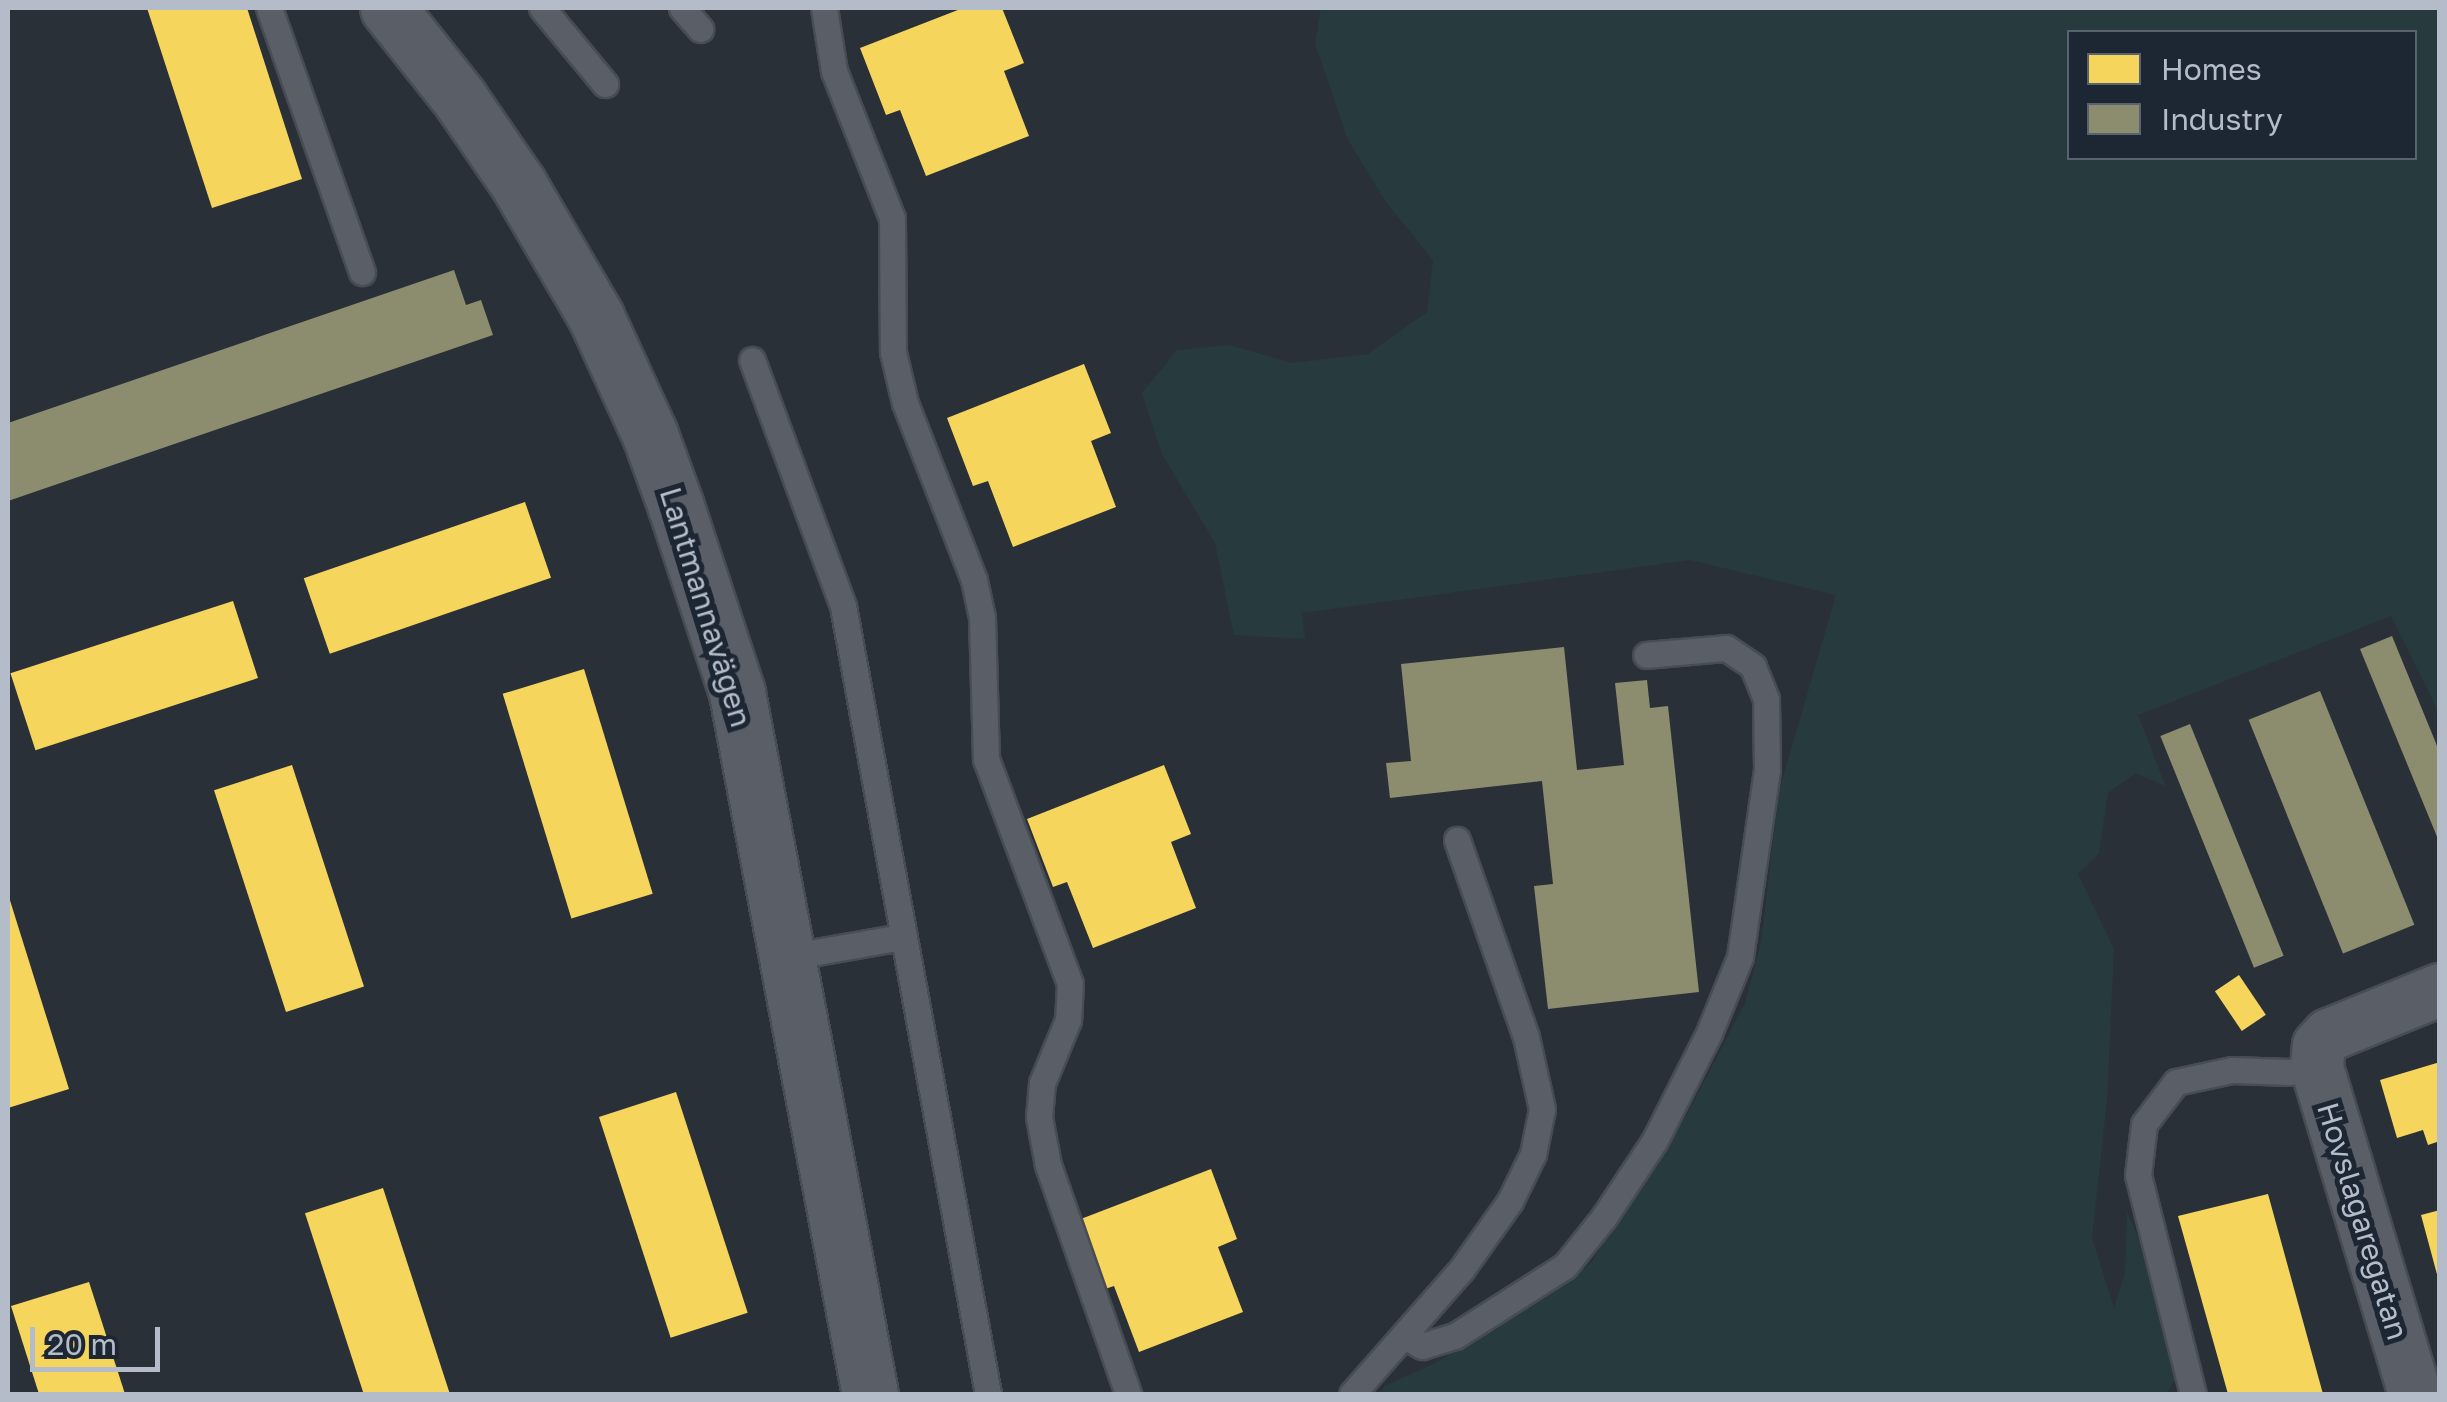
<!DOCTYPE html>
<meta charset="utf-8">
<style>
body{margin:0}
#map{position:relative;width:2447px;height:1402px;overflow:hidden;background:#2a3038;font-family:"Golos Text",sans-serif}
div>[style]{position:absolute}
.green>*{inset:0;background:#273a3e}
.homes>*{inset:0;background:#f6d55c;transform-origin:0 0}
.industry>*{inset:0;background:#8c8c6e;transform-origin:0 0}
.roads{filter:drop-shadow(2px 0 #484c53) drop-shadow(-2px 0 #484c53) drop-shadow(0 2px #484c53) drop-shadow(0 -2px #484c53)}
.service>*{height:25px;margin:-12.5px;padding:0 12.5px;transform-origin:12.5px;border-radius:12.5px;background:#5a5e66}
.minor>*{height:52px;margin:-26px;padding:0 26px;transform-origin:26px;border-radius:26px;background:#5a5e66}
.tertiary>*{height:55px;margin:-27.5px;padding:0 27.5px;transform-origin:27.5px;border-radius:27.5px;background:#5a5e66}
span{translate:-50% -50%;white-space:nowrap;text-align:center;line-height:1.15;-webkit-text-stroke:10px #1d2633;paint-order:stroke}
.street-label{font-size:30px;color:#b4bcc9}
.frame{position:absolute;inset:0;border:10px solid #b4bcc9;pointer-events:none}
.legend{position:absolute;left:2067px;top:30px;width:350px;height:130px;box-sizing:border-box;background:#1d2633;border:2px solid #59626f;margin:0;padding:12px 18px;list-style:none;font-size:30px;color:#b4bcc9}
.legend li{display:flex;align-items:center;gap:20px;height:50px}
.legend b{width:50px;border:2px solid #59626f}
.scale{position:absolute;left:30px;top:1327px;width:130px;height:45px;box-sizing:border-box;border:5px solid #b4bcc9;border-top:0;padding-left:12px;font-size:30px;line-height:35px;white-space:nowrap;color:#b4bcc9;-webkit-text-stroke:8px #1d2633;paint-order:stroke}
</style>
<div id="map">
<div class="green">
<i style="clip-path:polygon(evenodd,1321px 8px,2439px 8px,2439px 713px,2391px 616px,2138px 715px,2166px 787px,2136px 773px,2108px 793px,2099px 853px,2078px 874px,2114px 949px,2107px 1101px,2092px 1238px,2114px 1308px,2125px 1274px,2127px 1212px,2143px 1248px,2178px 1375px,2166px 1394px,1379px 1394px,1385px 1386px,1439px 1361px,1590px 1264px,1685px 1118px,1745px 1003px,1761px 942px,1779px 791px,1836px 595px,1690px 560px,1302px 613px,1305px 639px,1234px 635px,1215px 543px,1162px 454px,1142px 393px,1177px 350px,1229px 345px,1292px 363px,1368px 354px,1427px 312px,1433px 260px,1386px 202px,1348px 140px,1315px 44px,1321px 8px,2070px 32px,2414px 32px,2414px 158px,2070px 158px,2070px 32px)"></i>
</div>
<div class="homes">
<i style="clip-path:polygon(147px 8px,247px 8px,302px 179px,212px 208px)"></i>
<i style="clip-path:polygon(963px 8px,1002px 8px,1024px 63px,1004px 71px,1029px 136px,926px 176px,900px 110px,886px 115px,860px 48px)"></i>
<i style="clip-path:polygon(1084px 364px,1111px 433px,1091px 441px,1116px 507px,1013px 547px,988px 481px,973px 486px,947px 418px)"></i>
<i style="left:525px;top:502px;width:80px;height:234px;rotate:71deg"></i>
<i style="left:233px;top:601px;width:81px;height:234px;rotate:72deg"></i>
<i style="left:584px;top:669px;width:235px;height:85px;rotate:73deg"></i>
<i style="left:292px;top:765px;width:233px;height:82px;rotate:72deg"></i>
<i style="clip-path:polygon(1164px 765px,1191px 834px,1171px 842px,1196px 908px,1093px 948px,1067px 882px,1053px 887px,1027px 819px)"></i>
<i style="clip-path:polygon(8px 894px,69px 1089px,8px 1108px)"></i>
<i style="left:2239px;top:975px;width:48px;height:29px;rotate:56deg"></i>
<i style="clip-path:polygon(2440px 1062px,2440px 1141px,2428px 1145px,2423px 1130px,2397px 1138px,2380px 1080px)"></i>
<i style="left:676px;top:1092px;width:232px;height:81px;rotate:72deg"></i>
<i style="clip-path:polygon(1211px 1169px,1237px 1239px,1218px 1247px,1243px 1312px,1139px 1352px,1114px 1286px,1099px 1291px,1073px 1222px)"></i>
<i style="left:383px;top:1188px;width:216px;height:82px;rotate:72deg"></i>
<i style="clip-path:polygon(2268px 1194px,2323px 1394px,2228px 1394px,2178px 1216px)"></i>
<i style="clip-path:polygon(2440px 1210px,2440px 1278px,2438px 1278px,2421px 1215px)"></i>
<i style="clip-path:polygon(89px 1282px,125px 1394px,39px 1394px,11px 1306px)"></i>
</div>
<div class="industry">
<i style="clip-path:polygon(454px 270px,466px 305px,481px 300px,493px 335px,8px 501px,8px 423px)"></i>
<i style="clip-path:polygon(2392px 636px,2440px 753px,2440px 844px,2360px 649px)"></i>
<i style="clip-path:polygon(1564px 647px,1577px 770px,1624px 765px,1615px 683px,1647px 680px,1650px 708px,1668px 706px,1699px 992px,1548px 1009px,1534px 886px,1553px 884px,1542px 781px,1390px 798px,1386px 763px,1411px 761px,1401px 664px)"></i>
<i style="left:2320px;top:691px;width:252px;height:77px;rotate:68deg"></i>
<i style="left:2190px;top:724px;width:250px;height:32px;rotate:68deg"></i>
</div>
<div class="roads">
<div class="service">
<i style="left:269px;top:8px;width:280px;rotate:70.6deg"></i>
<i style="left:542px;top:8px;width:99px;rotate:50.3deg"></i>
<i style="left:682px;top:8px;width:28px;rotate:49deg"></i>
<i style="left:824px;top:8px;width:64px;rotate:81deg"></i>
<i style="left:834px;top:71px;width:158px;rotate:68.5deg"></i>
<i style="left:892px;top:218px;width:134px;rotate:89.6deg"></i>
<i style="left:893px;top:352px;width:52px;rotate:76.8deg"></i>
<i style="left:905px;top:403px;width:190px;rotate:68.7deg"></i>
<i style="left:974px;top:580px;width:38px;rotate:78deg"></i>
<i style="left:982px;top:617px;width:142px;rotate:88.4deg"></i>
<i style="left:986px;top:759px;width:240px;rotate:69.5deg"></i>
<i style="left:1070px;top:984px;width:36px;rotate:93deg"></i>
<i style="left:1068px;top:1020px;width:68px;rotate:112.4deg"></i>
<i style="left:1042px;top:1083px;width:34px;rotate:95deg"></i>
<i style="left:1039px;top:1117px;width:49px;rotate:79.4deg"></i>
<i style="left:1048px;top:1165px;width:243px;rotate:70.7deg"></i>
<i style="left:752px;top:360px;width:262px;rotate:69.7deg"></i>
<i style="left:843px;top:606px;width:801px;rotate:79.57deg"></i>
<i style="left:788px;top:957px;width:115px;rotate:-10deg"></i>
<i style="left:1404px;top:1336px;width:21px;rotate:29deg"></i>
<i style="left:1422px;top:1346px;width:34px;rotate:-17deg"></i>
<i style="left:1455px;top:1336px;width:130px;rotate:-32.5deg"></i>
<i style="left:1565px;top:1266px;width:63px;rotate:-51.5deg"></i>
<i style="left:1604px;top:1217px;width:92px;rotate:-56.5deg"></i>
<i style="left:1655px;top:1140px;width:120px;rotate:-63.2deg"></i>
<i style="left:1709px;top:1033px;width:82px;rotate:-67.8deg"></i>
<i style="left:1740px;top:957px;width:189px;rotate:-81.8deg"></i>
<i style="left:1767px;top:770px;width:71px;rotate:-90.8deg"></i>
<i style="left:1766px;top:699px;width:35px;rotate:-112deg"></i>
<i style="left:1753px;top:666px;width:32px;rotate:-146deg"></i>
<i style="left:1726px;top:648px;width:80px;rotate:175deg"></i>
<i style="left:1352px;top:1394px;width:165px;rotate:-48.7deg"></i>
<i style="left:1461px;top:1270px;width:85px;rotate:-54.6deg"></i>
<i style="left:1510px;top:1201px;width:52px;rotate:-63.9deg"></i>
<i style="left:1533px;top:1154px;width:46px;rotate:-78.7deg"></i>
<i style="left:1542px;top:1109px;width:74px;rotate:-102.5deg"></i>
<i style="left:1526px;top:1037px;width:209px;rotate:-109.3deg"></i>
<i style="left:2193px;top:1394px;width:226px;rotate:-104.1deg"></i>
<i style="left:2138px;top:1175px;width:51px;rotate:-83.3deg"></i>
<i style="left:2144px;top:1124px;width:53px;rotate:-52.7deg"></i>
<i style="left:2176px;top:1082px;width:57px;rotate:-12.1deg"></i>
<i style="left:2232px;top:1070px;width:57px;rotate:2deg"></i>
<i style="left:2289px;top:1072px;width:28px;rotate:-10deg"></i>
</div>
<div class="minor">
<i style="left:2415px;top:1394px;width:341px;rotate:-106.7deg"></i>
<i style="left:2317px;top:1067px;width:21px;rotate:-85deg"></i>
<i style="left:2319px;top:1046px;width:15px;rotate:-48deg"></i>
<i style="left:2329px;top:1035px;width:120px;rotate:-22.1deg"></i>
</div>
<div class="tertiary">
<i style="left:388px;top:8px;width:116px;rotate:51.6deg"></i>
<i style="left:460px;top:99px;width:104px;rotate:55.5deg"></i>
<i style="left:519px;top:185px;width:153px;rotate:59.7deg"></i>
<i style="left:596px;top:317px;width:130px;rotate:65.4deg"></i>
<i style="left:650px;top:435px;width:77px;rotate:70.1deg"></i>
<i style="left:676px;top:507px;width:196px;rotate:71.8deg"></i>
<i style="left:737px;top:693px;width:714px;rotate:79.26deg"></i>
</div>
</div>
<div class="street-label">
<span style="left:706px;top:607px;rotate:73deg">Lantmannavägen</span>
<span style="left:2363px;top:1221px;rotate:73deg">Hovslagaregatan</span>
</div>
<div class="frame"></div>
<ul class="legend">
<li><b style="height:28px;background:#f6d55c"></b>Homes</li>
<li><b style="height:28px;background:#8c8c6e"></b>Industry</li>
</ul>
<div class="scale">20 m</div>
</div>
